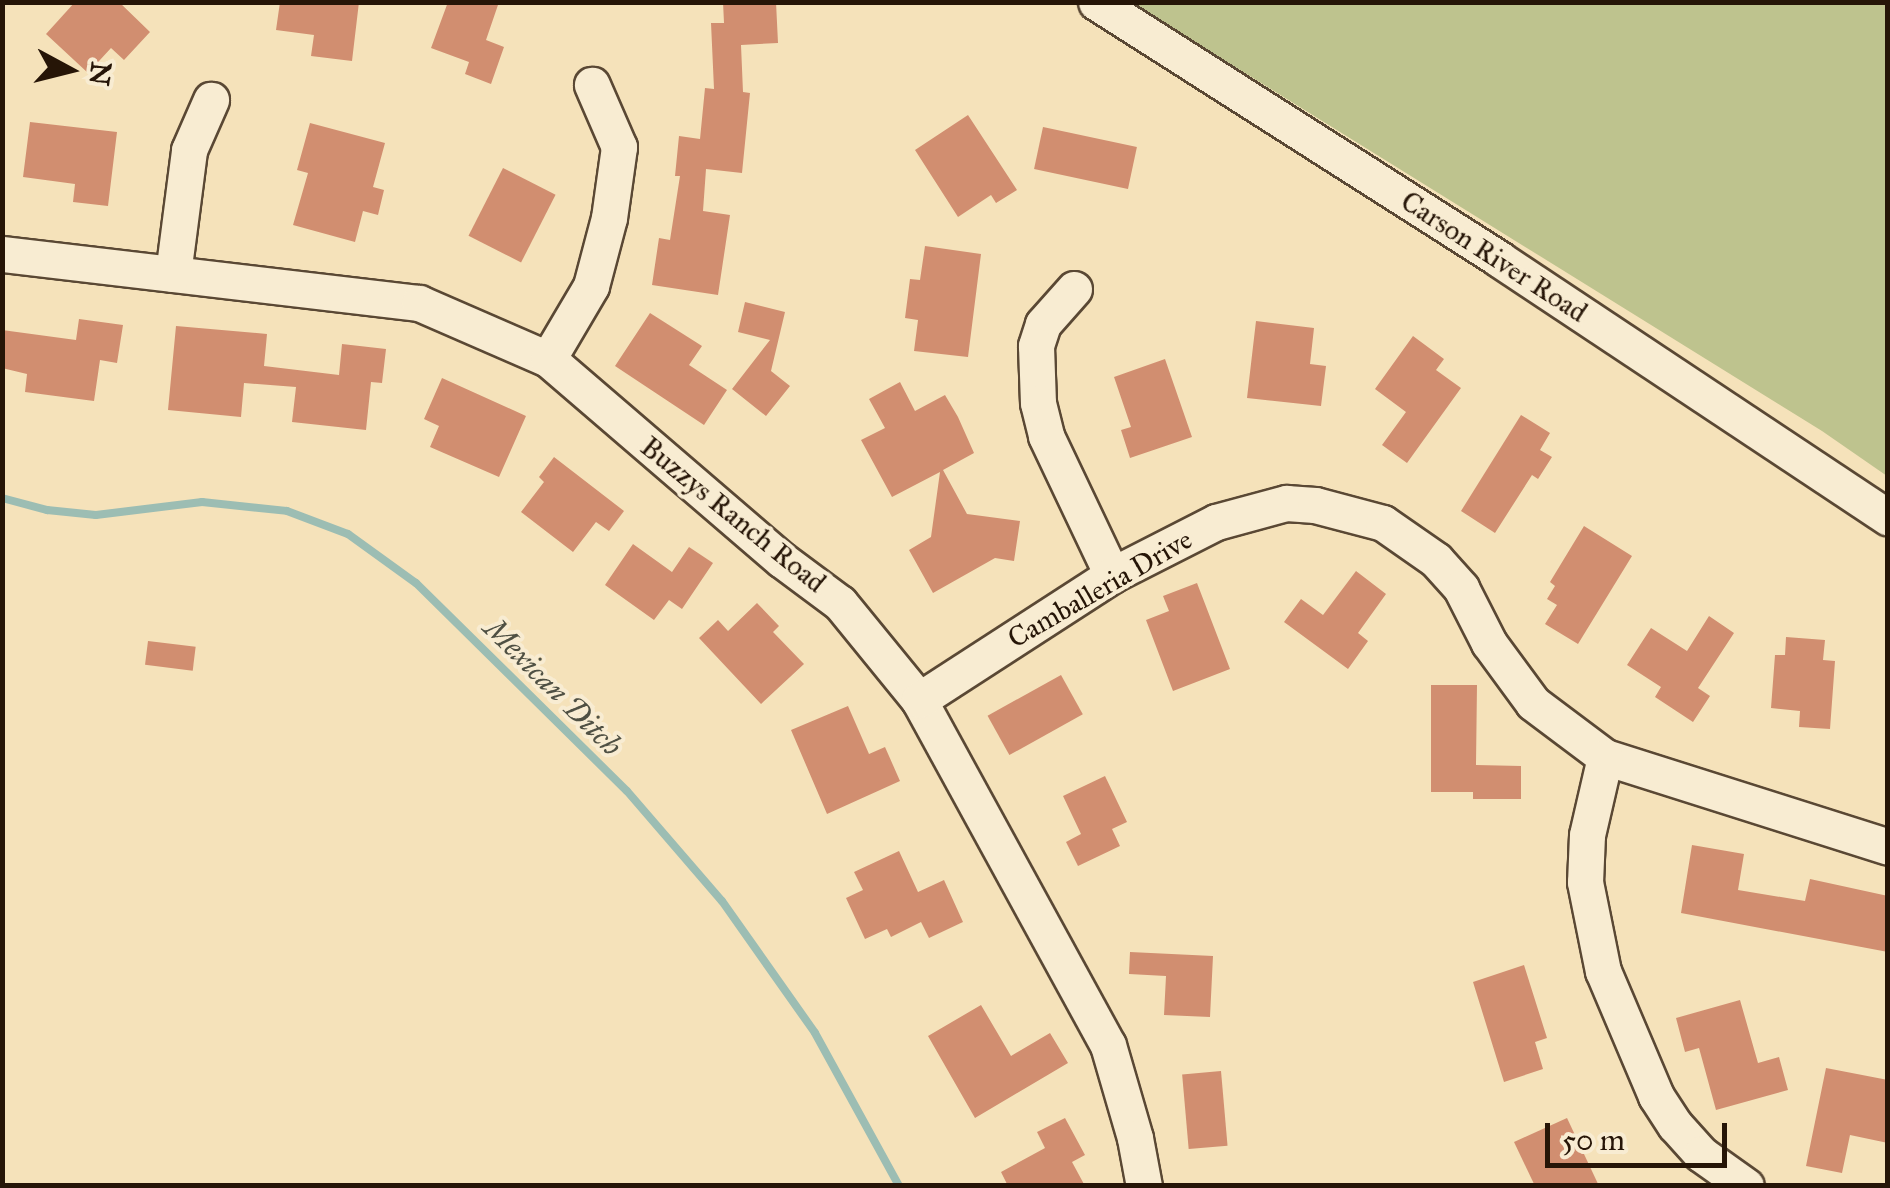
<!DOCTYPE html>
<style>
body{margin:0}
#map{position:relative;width:1890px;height:1188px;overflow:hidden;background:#f5e2ba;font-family:"IM FELL Great Primer",serif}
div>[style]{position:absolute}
.green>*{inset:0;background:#bec38e}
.stream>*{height:8px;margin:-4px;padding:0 4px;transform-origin:4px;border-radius:4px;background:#9cbdb3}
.building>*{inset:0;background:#d18e70;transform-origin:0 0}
.roads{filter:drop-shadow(2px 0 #5a4834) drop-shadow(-2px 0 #5a4834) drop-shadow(0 2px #5a4834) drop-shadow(0 -2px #5a4834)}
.minor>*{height:35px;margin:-17.5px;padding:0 17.5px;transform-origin:17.5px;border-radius:17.5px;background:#f8ecd2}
span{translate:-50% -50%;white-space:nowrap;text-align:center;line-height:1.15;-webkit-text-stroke:8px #f8ecd2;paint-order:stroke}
.street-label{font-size:28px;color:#261507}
.water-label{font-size:30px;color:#4f5043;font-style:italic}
.frame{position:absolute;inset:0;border:5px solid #261507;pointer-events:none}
.north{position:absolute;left:20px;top:20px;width:100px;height:100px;-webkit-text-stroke:8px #f8ecd2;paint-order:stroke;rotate:97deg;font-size:28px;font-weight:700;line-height:40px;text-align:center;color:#261507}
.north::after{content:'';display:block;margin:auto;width:35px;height:45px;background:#261507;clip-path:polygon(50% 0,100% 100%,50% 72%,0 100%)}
.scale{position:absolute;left:1545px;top:1123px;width:182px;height:45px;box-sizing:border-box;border:5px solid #261507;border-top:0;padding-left:12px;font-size:30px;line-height:35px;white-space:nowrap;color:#261507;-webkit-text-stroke:8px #f8ecd2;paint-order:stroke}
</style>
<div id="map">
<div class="green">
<i style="clip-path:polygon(1132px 3px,1887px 3px,1887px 476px,1822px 431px)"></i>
</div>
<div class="stream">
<i style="left:2px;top:498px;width:47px;rotate:14.9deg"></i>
<i style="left:47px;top:510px;width:49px;rotate:5.8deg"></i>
<i style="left:96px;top:515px;width:107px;rotate:-7deg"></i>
<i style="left:202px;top:502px;width:85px;rotate:6deg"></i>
<i style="left:287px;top:511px;width:65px;rotate:20.7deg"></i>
<i style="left:348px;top:534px;width:84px;rotate:35.8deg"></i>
<i style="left:416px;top:583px;width:296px;rotate:44.6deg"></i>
<i style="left:627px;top:791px;width:145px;rotate:49.2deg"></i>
<i style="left:722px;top:901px;width:161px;rotate:54.8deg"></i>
<i style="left:815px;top:1033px;width:175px;rotate:61.2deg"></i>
</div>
<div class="building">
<i style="clip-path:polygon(75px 2px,119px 2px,150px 32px,124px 60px,111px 48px,88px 73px,46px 34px)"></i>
<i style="clip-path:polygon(280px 2px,359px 2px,352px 61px,311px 56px,314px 35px,276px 30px)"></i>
<i style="clip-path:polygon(448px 2px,499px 2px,486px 40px,504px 47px,491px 84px,465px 74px,469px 62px,431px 48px)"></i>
<i style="clip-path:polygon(723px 2px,776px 2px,778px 43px,741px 45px,743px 92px,750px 93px,742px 173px,706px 169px,703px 211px,730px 215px,718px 295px,652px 285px,659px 238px,670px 240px,680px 176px,675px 176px,679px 136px,700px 139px,705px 88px,714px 89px,711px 23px,724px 23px)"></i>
<i style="clip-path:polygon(968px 115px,1017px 190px,996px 203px,991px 195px,958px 217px,915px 150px)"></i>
<i style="clip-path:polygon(30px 122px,117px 132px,108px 206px,73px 202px,75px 184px,23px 177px)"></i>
<i style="clip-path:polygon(310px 123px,385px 143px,373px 187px,384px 190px,378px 215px,363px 211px,355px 242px,293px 225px,308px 173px,297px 170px)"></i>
<i style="left:1043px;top:127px;width:96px;height:43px;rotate:12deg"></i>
<i style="left:503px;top:168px;width:59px;height:76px;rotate:27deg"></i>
<i style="clip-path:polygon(925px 246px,981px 254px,968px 357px,914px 351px,918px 320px,905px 318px,910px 279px,920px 280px)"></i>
<i style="clip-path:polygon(745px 302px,785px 312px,771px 371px,790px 386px,766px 416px,732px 389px,770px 340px,738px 332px)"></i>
<i style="clip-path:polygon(650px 313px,702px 346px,689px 365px,727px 390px,704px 425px,615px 366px)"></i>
<i style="clip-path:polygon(79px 319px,123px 325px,117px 363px,100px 360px,94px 401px,25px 392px,27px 374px,2px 368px,2px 330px,76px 340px)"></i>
<i style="clip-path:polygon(1256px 321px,1314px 328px,1310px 364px,1326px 366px,1321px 406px,1247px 398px)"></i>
<i style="clip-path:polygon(176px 326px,267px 334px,264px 366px,339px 375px,342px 344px,386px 349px,382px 383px,371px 382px,366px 430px,292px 422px,296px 387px,244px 383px,241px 417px,168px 410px)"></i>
<i style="clip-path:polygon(1413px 336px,1444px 359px,1436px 370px,1461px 388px,1407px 463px,1382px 445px,1406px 412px,1375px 389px)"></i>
<i style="clip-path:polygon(1165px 359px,1192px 437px,1130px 458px,1121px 430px,1131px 427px,1114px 377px)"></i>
<i style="clip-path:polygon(442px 378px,526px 416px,499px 477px,430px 447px,439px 426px,424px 419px)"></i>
<i style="clip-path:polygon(900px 382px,915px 411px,945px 395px,958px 417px,974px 453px,943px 470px,967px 514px,1020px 521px,1014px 561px,995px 558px,933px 593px,909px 550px,931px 537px,940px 472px,892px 497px,861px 440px,885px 428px,869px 399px)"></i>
<i style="clip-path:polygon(1521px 415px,1550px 433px,1540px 450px,1552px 457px,1538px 479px,1532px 475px,1495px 533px,1461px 511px)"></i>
<i style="clip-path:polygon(554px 457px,624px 511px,609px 531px,596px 522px,573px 552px,521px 512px,544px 482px,539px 477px)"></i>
<i style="clip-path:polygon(1584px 526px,1632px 556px,1578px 644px,1545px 624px,1557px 605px,1547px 599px,1555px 586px,1550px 582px)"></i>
<i style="clip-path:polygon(633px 544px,672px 572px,689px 547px,713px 563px,682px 609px,669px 600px,654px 620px,605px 585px)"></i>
<i style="clip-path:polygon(1356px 571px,1386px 594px,1358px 633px,1368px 641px,1348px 669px,1284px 622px,1301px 599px,1323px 615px)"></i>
<i style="clip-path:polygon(1197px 583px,1230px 669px,1173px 691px,1146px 620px,1169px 611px,1163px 596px)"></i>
<i style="clip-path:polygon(757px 603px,779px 626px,773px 632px,804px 664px,761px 704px,699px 638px,718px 620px,728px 631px)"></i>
<i style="clip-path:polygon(1709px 616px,1734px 633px,1698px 688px,1710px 696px,1693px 722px,1655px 697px,1661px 687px,1627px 665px,1651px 628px,1687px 651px)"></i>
<i style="clip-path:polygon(1786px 637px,1825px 640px,1823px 660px,1835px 661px,1830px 729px,1799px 727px,1800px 711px,1771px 708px,1775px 655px,1785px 655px)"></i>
<i style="left:148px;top:641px;width:48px;height:24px;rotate:7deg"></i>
<i style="left:1061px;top:675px;width:45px;height:84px;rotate:61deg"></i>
<i style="clip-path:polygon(1431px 685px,1477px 685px,1476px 765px,1521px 766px,1521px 799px,1473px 799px,1473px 792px,1431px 792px)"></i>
<i style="clip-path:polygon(848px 706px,869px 754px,885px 747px,900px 781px,827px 814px,791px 730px)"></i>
<i style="clip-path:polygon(1105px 776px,1127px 822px,1112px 829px,1120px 846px,1078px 866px,1066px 842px,1081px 834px,1063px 796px)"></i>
<i style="clip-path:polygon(1692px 845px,1744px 854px,1738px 890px,1805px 901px,1810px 879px,1888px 896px,1888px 952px,1681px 913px)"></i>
<i style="clip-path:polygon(899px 851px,918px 892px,944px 880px,963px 922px,929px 938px,921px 922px,891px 937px,887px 929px,865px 939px,846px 898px,863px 890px,854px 872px)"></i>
<i style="clip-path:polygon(1130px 952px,1213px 956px,1210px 1017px,1164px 1015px,1166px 976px,1129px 974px)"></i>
<i style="clip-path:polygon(1524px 965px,1547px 1038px,1535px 1042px,1543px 1069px,1504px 1082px,1473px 982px)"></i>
<i style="clip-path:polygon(1740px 1000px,1758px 1063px,1779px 1057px,1788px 1090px,1716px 1110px,1699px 1048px,1685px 1052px,1676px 1018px)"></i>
<i style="clip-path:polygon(981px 1005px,1011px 1056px,1050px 1033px,1068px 1063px,975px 1118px,928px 1036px)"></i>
<i style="clip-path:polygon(1826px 1068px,1888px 1080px,1888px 1143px,1850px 1135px,1842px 1173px,1806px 1166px)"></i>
<i style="left:1221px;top:1071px;width:75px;height:39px;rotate:85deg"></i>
<i style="clip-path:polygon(1065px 1118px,1085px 1155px,1072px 1162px,1085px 1186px,1008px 1186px,1001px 1172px,1045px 1148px,1037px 1132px)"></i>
<i style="clip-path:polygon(1567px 1118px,1599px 1186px,1535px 1186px,1514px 1142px)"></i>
</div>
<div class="roads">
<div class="minor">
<i style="left:1096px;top:2px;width:478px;rotate:32.5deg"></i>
<i style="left:1499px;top:259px;width:467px;rotate:33.6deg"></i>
<i style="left:2px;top:254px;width:420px;rotate:6.7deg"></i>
<i style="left:419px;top:303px;width:141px;rotate:23.5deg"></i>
<i style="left:548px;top:359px;width:308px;rotate:40.7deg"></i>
<i style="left:782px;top:560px;width:72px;rotate:36.6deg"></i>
<i style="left:840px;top:603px;width:125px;rotate:50.8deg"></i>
<i style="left:919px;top:700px;width:393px;rotate:61.3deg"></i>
<i style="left:1108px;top:1045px;width:97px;rotate:73.8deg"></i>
<i style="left:1135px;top:1138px;width:49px;rotate:79.4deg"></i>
<i style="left:173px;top:274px;width:125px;rotate:-82.6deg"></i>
<i style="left:189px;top:150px;width:55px;rotate:-66.3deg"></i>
<i style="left:1074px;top:289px;width:47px;rotate:131.5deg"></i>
<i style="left:1043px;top:324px;width:23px;rotate:108deg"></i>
<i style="left:1036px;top:346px;width:57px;rotate:88deg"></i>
<i style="left:1038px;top:403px;width:34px;rotate:76deg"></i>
<i style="left:1046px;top:436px;width:154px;rotate:64.6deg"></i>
<i style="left:548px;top:359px;width:85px;rotate:-59.5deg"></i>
<i style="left:591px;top:286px;width:70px;rotate:-75.2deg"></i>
<i style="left:609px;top:218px;width:72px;rotate:-82deg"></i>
<i style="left:619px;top:147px;width:68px;rotate:-113.5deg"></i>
<i style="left:919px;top:700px;width:230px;rotate:-32.9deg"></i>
<i style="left:1112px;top:575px;width:117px;rotate:-27deg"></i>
<i style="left:1216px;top:522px;width:73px;rotate:-15.2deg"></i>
<i style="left:1286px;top:503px;width:29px;rotate:4deg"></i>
<i style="left:1315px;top:505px;width:70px;rotate:14.8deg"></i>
<i style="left:1383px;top:523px;width:65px;rotate:34.9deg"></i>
<i style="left:1436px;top:560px;width:38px;rotate:48deg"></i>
<i style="left:1461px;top:588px;width:62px;rotate:63deg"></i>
<i style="left:1489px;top:643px;width:74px;rotate:53.7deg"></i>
<i style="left:1533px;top:703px;width:90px;rotate:36.9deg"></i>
<i style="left:1605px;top:757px;width:297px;rotate:17.6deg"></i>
<i style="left:1605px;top:757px;width:80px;rotate:103deg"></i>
<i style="left:1587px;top:835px;width:47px;rotate:92.4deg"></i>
<i style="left:1585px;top:882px;width:91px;rotate:78.6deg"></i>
<i style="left:1603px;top:971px;width:136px;rotate:67deg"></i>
<i style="left:1656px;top:1096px;width:35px;rotate:57deg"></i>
<i style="left:1675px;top:1125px;width:39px;rotate:48deg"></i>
<i style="left:1701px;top:1154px;width:55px;rotate:35.4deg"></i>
</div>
</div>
<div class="street-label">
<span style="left:1494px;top:257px;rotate:33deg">Carson River Road</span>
<span style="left:733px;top:515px;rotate:39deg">Buzzys Ranch Road</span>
<span style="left:1100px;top:589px;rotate:-30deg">Camballeria Drive</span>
</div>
<div class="water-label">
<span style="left:553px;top:687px;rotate:45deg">Mexican Ditch</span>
</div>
<div class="frame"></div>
<div class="north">N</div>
<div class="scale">50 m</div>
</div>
